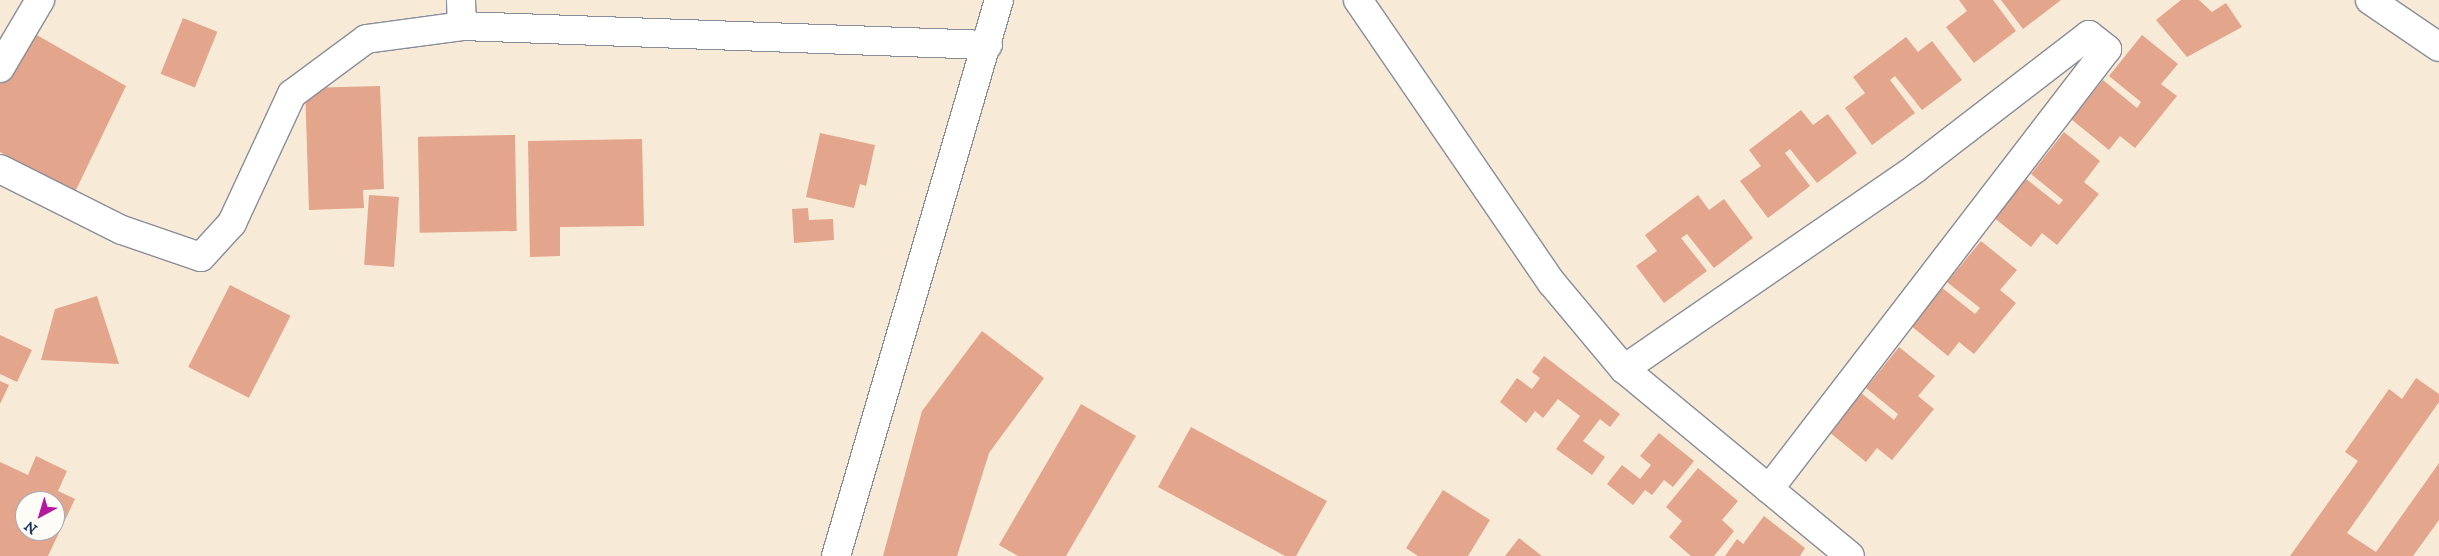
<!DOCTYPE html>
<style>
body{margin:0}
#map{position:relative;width:2439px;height:556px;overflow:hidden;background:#f7ebd7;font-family:"IM FELL DW Pica",serif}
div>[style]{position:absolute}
.building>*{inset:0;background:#e3a58b;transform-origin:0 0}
.roads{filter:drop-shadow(1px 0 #898d9a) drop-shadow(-1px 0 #898d9a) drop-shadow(0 1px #898d9a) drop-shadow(0 -1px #898d9a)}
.minor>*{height:28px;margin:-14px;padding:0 14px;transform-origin:14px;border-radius:14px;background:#fff}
span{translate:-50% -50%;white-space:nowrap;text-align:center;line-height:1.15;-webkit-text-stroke:5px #fdfcf7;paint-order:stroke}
.north{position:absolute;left:15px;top:491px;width:50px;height:50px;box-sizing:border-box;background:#fdfcf7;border:1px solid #a3aaba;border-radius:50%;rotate:219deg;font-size:14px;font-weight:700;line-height:20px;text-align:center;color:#1b2f5e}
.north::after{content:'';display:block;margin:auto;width:18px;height:22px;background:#b5179e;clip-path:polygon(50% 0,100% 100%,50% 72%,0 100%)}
</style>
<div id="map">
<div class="building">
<i style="clip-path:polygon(1959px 0,1993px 0,2016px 31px,1974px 63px,1946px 27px,1967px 11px)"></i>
<i style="clip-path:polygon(2001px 0,2061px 0,2023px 29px)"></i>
<i style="clip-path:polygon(2181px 0,2199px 0,2212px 12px,2226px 3px,2242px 27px,2187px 57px,2156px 20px)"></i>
<i style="left:183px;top:18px;width:37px;height:60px;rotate:22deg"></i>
<i style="clip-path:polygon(28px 30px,126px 86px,75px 192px,0 152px,0 84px)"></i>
<i style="clip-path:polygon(2142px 35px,2178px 64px,2161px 84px,2177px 96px,2135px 148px,2120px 136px,2109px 150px,2071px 119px,2103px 80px,2137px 108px,2141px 102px,2109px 76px)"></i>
<i style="clip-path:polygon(1906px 37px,1918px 52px,1932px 41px,1962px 80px,1922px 110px,1895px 76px,1890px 80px,1915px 113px,1872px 145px,1845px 108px,1865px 93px,1853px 77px)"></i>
<i style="clip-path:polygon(380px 86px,384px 189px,363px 190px,364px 208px,309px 210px,305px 88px)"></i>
<i style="clip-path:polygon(1801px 110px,1813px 125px,1828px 114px,1857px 153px,1817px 183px,1790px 149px,1785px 153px,1810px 186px,1768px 218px,1740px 181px,1761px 166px,1749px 150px)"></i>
<i style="clip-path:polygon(2064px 132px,2100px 161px,2084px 182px,2099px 194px,2057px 245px,2042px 233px,2031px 247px,1993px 217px,2025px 178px,2059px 205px,2063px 200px,2031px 174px)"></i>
<i style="clip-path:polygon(820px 133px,875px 145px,866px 186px,860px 184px,854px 208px,806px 197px)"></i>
<i style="left:515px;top:135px;width:96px;height:97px;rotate:89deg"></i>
<i style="clip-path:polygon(642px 139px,644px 226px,560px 227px,560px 256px,530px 257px,528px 141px)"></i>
<i style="left:369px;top:195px;width:30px;height:70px;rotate:4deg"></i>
<i style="clip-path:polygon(1698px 195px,1709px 210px,1724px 199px,1753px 238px,1714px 268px,1687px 234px,1681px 238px,1707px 271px,1664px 303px,1636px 266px,1657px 251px,1645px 235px)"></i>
<i style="clip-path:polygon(808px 208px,809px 220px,833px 219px,834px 240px,794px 243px,792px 209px)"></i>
<i style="clip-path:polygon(1981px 241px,2017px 270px,2000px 290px,2016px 303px,1974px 354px,1959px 342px,1948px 356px,1910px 325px,1941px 287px,1975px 314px,1980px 308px,1947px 282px)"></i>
<i style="left:230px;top:285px;width:68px;height:92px;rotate:27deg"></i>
<i style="clip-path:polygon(97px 296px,119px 364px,41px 360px,55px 309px)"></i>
<i style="clip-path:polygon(982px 331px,1044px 378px,989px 453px,957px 556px,883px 556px,922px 411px)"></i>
<i style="clip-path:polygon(0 335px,32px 350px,17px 382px,0 374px)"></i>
<i style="clip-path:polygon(1899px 347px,1935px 376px,1918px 396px,1934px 409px,1892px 460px,1877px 448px,1866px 462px,1828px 431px,1860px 392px,1894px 420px,1898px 414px,1866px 388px)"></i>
<i style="clip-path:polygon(1544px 356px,1620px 414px,1610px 427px,1600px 419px,1583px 441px,1605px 457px,1592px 475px,1556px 449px,1580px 416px,1558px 399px,1543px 418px,1535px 411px,1526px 423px,1500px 402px,1517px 378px,1532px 389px,1540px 378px,1532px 372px)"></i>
<i style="clip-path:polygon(2416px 378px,2439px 394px,2439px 402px,2347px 533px,2376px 552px,2439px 463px,2439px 520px,2413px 556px,2290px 556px,2358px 461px,2345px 452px,2389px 389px,2402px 399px)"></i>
<i style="clip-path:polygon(0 381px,9px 385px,0 404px)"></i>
<i style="clip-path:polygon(1081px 404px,1136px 436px,1066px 556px,1018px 556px,999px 545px)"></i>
<i style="clip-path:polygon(1191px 427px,1327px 501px,1296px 556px,1285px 556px,1158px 487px)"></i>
<i style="clip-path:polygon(1659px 433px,1694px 461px,1673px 487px,1664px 480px,1652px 495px,1645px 490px,1633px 505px,1607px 484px,1622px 465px,1640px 479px,1651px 465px,1640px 456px)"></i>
<i style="clip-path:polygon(evenodd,36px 456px,67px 471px,58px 491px,75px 499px,48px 556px,0 556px,0 462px,28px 475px,36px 456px,25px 501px,55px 501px,55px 531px,25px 531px,25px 501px)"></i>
<i style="clip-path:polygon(1698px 468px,1738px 501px,1722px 520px,1734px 531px,1714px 556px,1691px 556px,1669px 537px,1682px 521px,1666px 507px)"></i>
<i style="clip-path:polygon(1443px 490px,1490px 520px,1468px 556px,1418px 556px,1406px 548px)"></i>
<i style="clip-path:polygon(1764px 516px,1805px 548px,1800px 556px,1725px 556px,1737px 539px,1743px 544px)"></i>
<i style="clip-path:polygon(1519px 538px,1542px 556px,1505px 556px)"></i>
</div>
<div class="roads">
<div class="minor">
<i style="left:461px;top:0;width:26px;rotate:88deg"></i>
<i style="left:1358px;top:0;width:343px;rotate:55.6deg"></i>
<i style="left:1552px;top:283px;width:112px;rotate:50.1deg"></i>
<i style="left:1624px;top:369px;width:293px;rotate:39.6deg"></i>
<i style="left:2370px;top:0;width:83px;rotate:34.3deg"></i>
<i style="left:0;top:68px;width:79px;rotate:-59.5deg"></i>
<i style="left:0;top:169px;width:136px;rotate:26.6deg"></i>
<i style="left:122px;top:230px;width:83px;rotate:18.9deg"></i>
<i style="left:201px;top:257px;width:46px;rotate:-47.6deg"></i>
<i style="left:232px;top:223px;width:142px;rotate:-65.1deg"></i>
<i style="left:292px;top:94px;width:92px;rotate:-36.6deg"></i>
<i style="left:366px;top:39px;width:97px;rotate:-7.7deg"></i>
<i style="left:462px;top:26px;width:526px;rotate:2.07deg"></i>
<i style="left:1624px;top:369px;width:354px;rotate:-34.5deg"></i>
<i style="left:1916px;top:168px;width:218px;rotate:-37.6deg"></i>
<i style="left:2089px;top:35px;width:23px;rotate:38deg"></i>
<i style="left:2107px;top:49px;width:555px;rotate:127.53deg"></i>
<i style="left:836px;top:556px;width:579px;rotate:-73.66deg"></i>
</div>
</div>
<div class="north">N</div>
</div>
